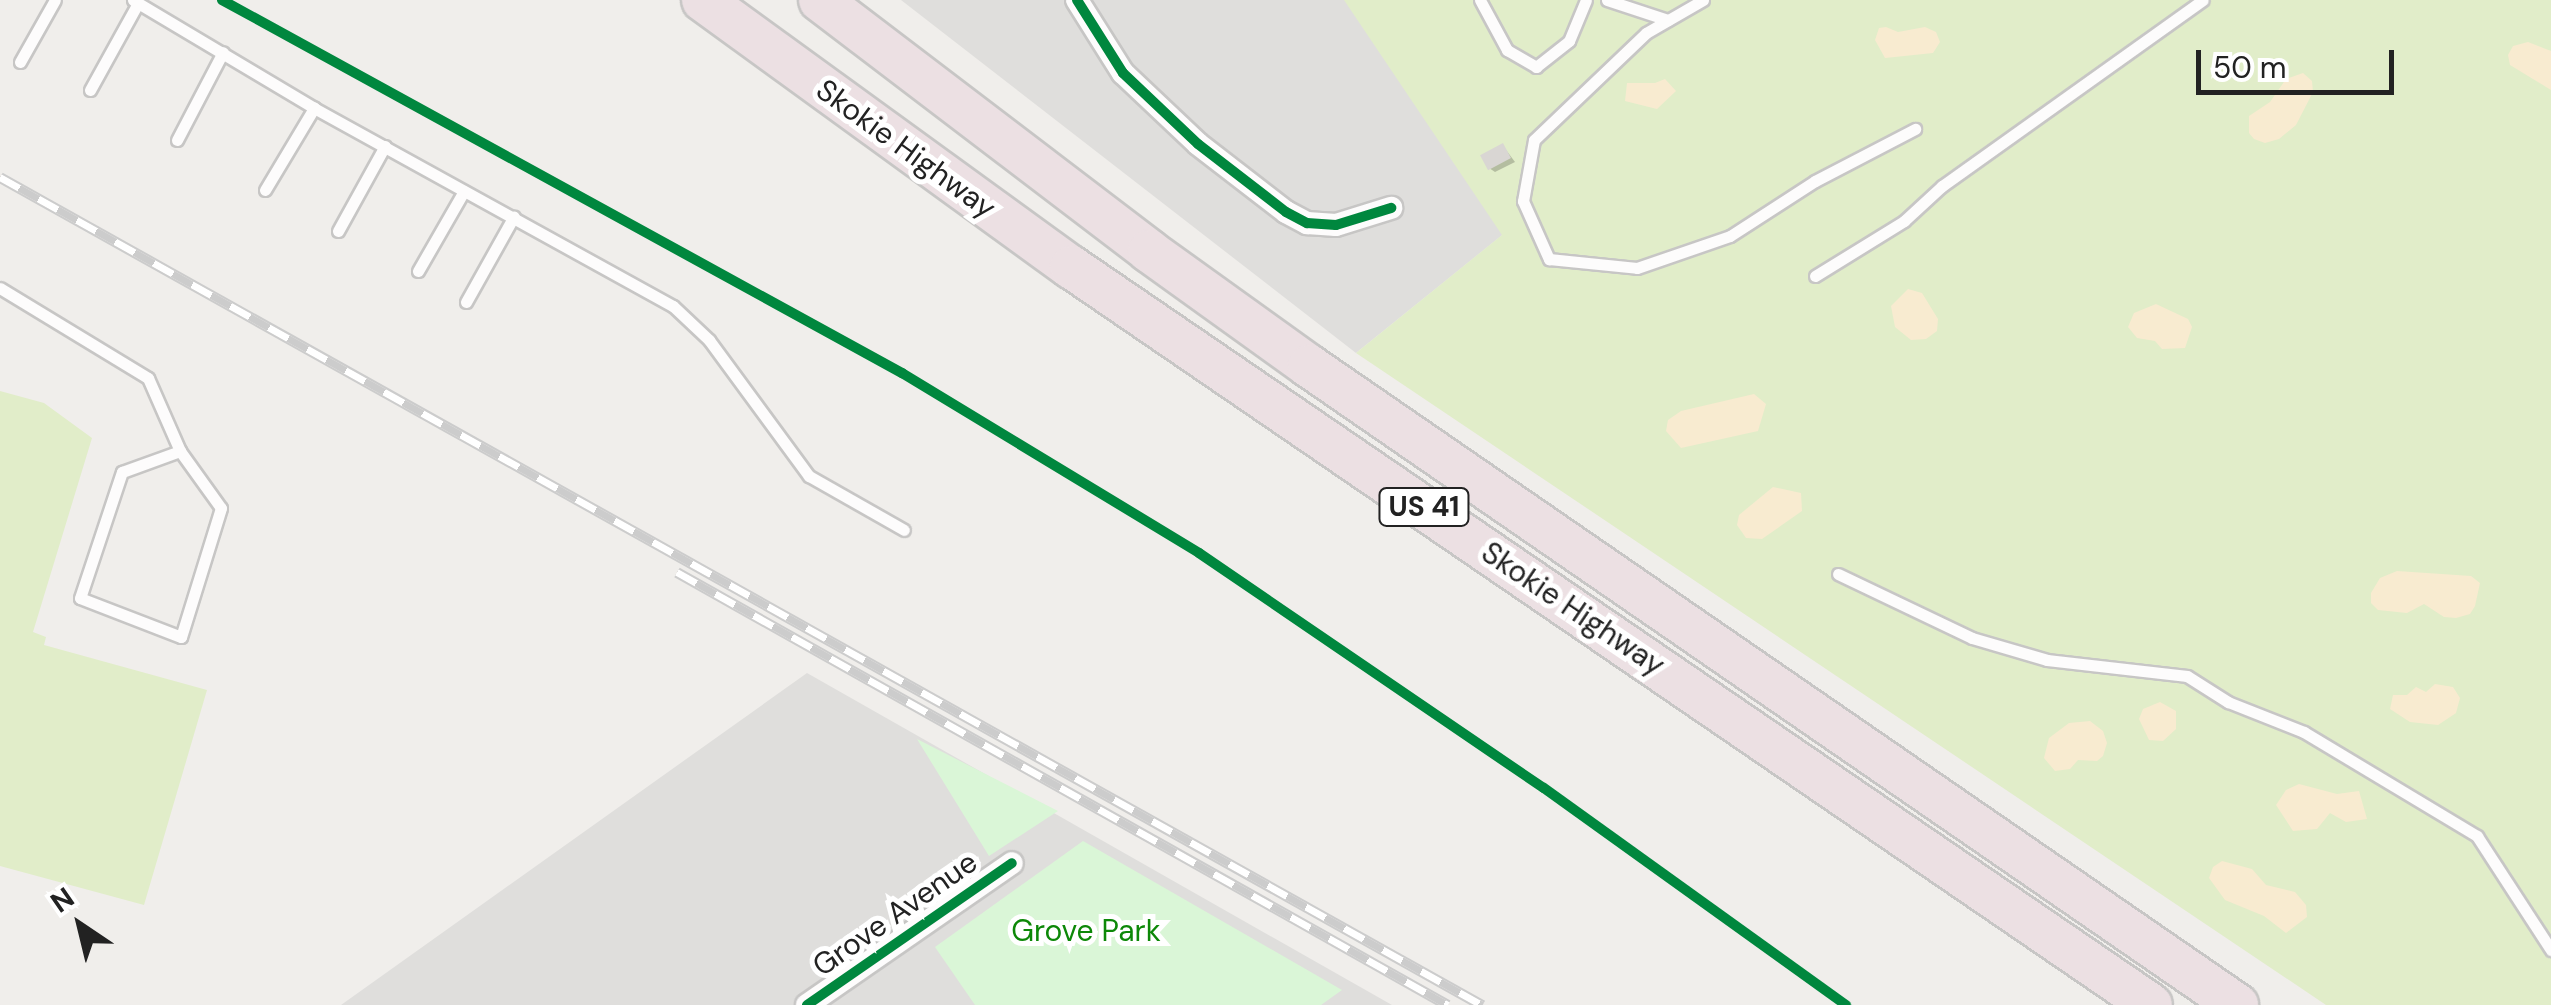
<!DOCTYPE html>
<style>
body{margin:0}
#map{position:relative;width:2551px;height:1005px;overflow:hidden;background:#f0eeeb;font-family:"DM Sans",sans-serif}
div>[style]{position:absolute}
.residential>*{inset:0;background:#dfdedc}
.grass>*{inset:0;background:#e1edc9}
.sand>*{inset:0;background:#f8ebd0}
.park>*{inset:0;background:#daf6d7}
.shadow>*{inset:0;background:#0003}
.building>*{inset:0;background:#d9d6d3;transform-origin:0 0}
.roads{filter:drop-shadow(2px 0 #c7c6c5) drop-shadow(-2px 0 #c7c6c5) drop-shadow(0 2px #c7c6c5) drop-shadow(0 -2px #c7c6c5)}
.service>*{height:11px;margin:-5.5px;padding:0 5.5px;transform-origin:5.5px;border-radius:5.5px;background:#fdfcfc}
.minor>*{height:22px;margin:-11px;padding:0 11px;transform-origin:11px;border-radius:11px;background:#fdfcfc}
.motorway>*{height:42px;margin:-21px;padding:0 21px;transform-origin:21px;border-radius:21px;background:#ece0e3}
.rail>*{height:11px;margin-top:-5.5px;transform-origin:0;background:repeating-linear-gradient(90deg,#fff 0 22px,#ccc 0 44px);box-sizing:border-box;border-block:2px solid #ccc}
.cycleway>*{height:10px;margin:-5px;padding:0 5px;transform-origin:5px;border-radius:5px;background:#00873e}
span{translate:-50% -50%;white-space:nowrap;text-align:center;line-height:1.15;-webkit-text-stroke:10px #fff;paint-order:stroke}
.shield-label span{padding:2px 8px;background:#fff;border:2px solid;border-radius:8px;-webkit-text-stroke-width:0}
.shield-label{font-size:28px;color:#222;font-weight:700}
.street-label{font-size:30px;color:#222}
.park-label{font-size:30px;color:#0d8808}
.north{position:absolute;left:30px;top:875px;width:100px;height:100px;-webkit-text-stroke:8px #fff;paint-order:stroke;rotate:325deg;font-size:28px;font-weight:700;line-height:40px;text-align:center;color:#222}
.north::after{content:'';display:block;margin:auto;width:35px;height:45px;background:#222;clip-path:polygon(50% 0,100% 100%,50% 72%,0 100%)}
.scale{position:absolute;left:2196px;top:50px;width:198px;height:45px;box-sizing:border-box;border:5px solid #222;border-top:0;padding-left:12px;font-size:30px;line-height:35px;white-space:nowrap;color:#222;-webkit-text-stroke:8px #fff;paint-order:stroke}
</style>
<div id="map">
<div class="residential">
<i style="clip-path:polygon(901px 0,1372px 0,1506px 232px,1356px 353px)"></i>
<i style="clip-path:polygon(807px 673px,1392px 1005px,341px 1005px)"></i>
</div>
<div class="grass">
<i style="clip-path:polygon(1344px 0,2551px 0,2551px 1005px,2326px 1005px,1356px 353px,1502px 235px)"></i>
<i style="clip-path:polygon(0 391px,44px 403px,92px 438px,33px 632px,46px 637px,44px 645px,207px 690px,144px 905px,0 866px)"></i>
</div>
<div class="sand">
<i style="clip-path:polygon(1886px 27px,1898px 32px,1925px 27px,1936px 32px,1940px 42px,1933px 53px,1885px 58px,1875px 40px,1879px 28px)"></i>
<i style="clip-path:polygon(2528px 42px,2551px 51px,2551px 90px,2510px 65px,2508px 55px,2513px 46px)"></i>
<i style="clip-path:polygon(2303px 73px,2312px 81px,2313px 92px,2296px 125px,2279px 139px,2265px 143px,2254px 139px,2249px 133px,2249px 116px,2270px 102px,2286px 79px)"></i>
<i style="clip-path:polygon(1665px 79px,1676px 91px,1657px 109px,1625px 101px,1627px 83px,1655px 83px)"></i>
<i style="clip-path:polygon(1908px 289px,1922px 293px,1938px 319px,1937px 331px,1926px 339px,1911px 340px,1895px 327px,1891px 306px)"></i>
<i style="clip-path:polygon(2156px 304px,2188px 319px,2192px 327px,2185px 348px,2162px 349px,2155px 341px,2137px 338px,2128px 327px,2134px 313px)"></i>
<i style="clip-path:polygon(1754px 394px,1766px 404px,1758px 431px,1681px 448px,1666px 431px,1668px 420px,1681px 411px)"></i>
<i style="clip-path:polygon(1773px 487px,1801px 493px,1802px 511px,1762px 539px,1746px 538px,1737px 525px,1739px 515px)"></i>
<i style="clip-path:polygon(2397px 571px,2471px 576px,2480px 583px,2475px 606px,2470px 614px,2456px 618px,2444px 617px,2424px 604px,2407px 613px,2378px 610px,2371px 603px,2371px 593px,2380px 578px)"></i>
<i style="clip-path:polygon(2435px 684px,2453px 687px,2460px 698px,2456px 713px,2438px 725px,2410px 722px,2390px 709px,2393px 695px,2407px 695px,2416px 687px,2426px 692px)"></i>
<i style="clip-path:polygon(2160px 702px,2176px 711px,2176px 729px,2163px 741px,2149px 740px,2139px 719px,2143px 709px)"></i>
<i style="clip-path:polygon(2090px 721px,2103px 731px,2107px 743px,2103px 756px,2097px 761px,2078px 760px,2070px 769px,2055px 771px,2044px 758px,2049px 738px,2069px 723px)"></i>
<i style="clip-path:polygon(2299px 784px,2337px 794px,2359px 791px,2367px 819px,2346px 822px,2330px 813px,2317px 829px,2293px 831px,2276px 805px,2286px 790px)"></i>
<i style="clip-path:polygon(2222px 861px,2252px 869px,2266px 885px,2295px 892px,2306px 905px,2307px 917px,2286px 933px,2264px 916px,2225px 900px,2209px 878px,2213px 867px)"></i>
</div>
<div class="park">
<i style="clip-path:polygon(917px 739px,1058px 811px,989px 856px)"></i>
<i style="clip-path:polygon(1083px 841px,1342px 990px,1321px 1005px,975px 1005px,935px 947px)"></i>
</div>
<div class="shadow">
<i style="clip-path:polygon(1503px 146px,1515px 162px,1495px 172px,1489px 168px)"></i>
</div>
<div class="building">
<i style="left:1503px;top:143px;width:17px;height:26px;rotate:62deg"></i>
</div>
<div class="roads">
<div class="service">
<i style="left:133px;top:0;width:211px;rotate:30.8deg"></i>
<i style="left:314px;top:108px;width:410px;rotate:28.9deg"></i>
<i style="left:673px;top:306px;width:50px;rotate:43.4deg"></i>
<i style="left:709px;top:340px;width:169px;rotate:53.7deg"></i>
<i style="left:809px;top:476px;width:109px;rotate:29.6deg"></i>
<i style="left:1480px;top:0;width:57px;rotate:61.6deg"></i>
<i style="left:1507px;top:50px;width:34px;rotate:30deg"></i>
<i style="left:1536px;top:67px;width:42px;rotate:-38.2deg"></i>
<i style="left:1569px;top:41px;width:44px;rotate:-67.5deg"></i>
<i style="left:1607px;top:0;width:64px;rotate:18.2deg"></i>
<i style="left:1703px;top:0;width:66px;rotate:149.9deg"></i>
<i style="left:1646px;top:33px;width:155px;rotate:136.3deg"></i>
<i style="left:1534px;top:140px;width:62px;rotate:100.2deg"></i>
<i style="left:1523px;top:201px;width:64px;rotate:65.9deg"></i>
<i style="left:1549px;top:259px;width:88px;rotate:5.8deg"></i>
<i style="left:1637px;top:268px;width:98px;rotate:-19deg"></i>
<i style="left:1730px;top:236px;width:101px;rotate:-32.9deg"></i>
<i style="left:1815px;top:181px;width:113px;rotate:-27.5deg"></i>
<i style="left:20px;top:62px;width:71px;rotate:-60.6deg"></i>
<i style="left:90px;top:90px;width:99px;rotate:-61.1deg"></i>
<i style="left:177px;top:140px;width:99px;rotate:-62.4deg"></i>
<i style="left:265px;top:190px;width:96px;rotate:-59.1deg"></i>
<i style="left:338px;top:231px;width:97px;rotate:-61.1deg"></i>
<i style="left:418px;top:271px;width:92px;rotate:-60.1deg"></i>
<i style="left:1815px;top:276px;width:105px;rotate:-31.7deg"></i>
<i style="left:1904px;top:221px;width:52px;rotate:-42.6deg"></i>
<i style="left:1942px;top:186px;width:320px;rotate:-35.5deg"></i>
<i style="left:0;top:288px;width:173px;rotate:31.3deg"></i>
<i style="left:148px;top:378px;width:80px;rotate:66.3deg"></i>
<i style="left:180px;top:451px;width:70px;rotate:54.3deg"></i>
<i style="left:221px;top:508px;width:135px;rotate:107.2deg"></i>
<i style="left:181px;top:637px;width:108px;rotate:-158.9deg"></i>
<i style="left:80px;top:598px;width:133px;rotate:-71.6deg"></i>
<i style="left:122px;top:472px;width:62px;rotate:-19.9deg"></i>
<i style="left:466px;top:302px;width:98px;rotate:-60.8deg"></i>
<i style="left:1838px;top:574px;width:148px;rotate:25.5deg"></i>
<i style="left:1972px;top:638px;width:78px;rotate:16.3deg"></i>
<i style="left:2047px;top:660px;width:141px;rotate:6.5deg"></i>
<i style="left:2187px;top:676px;width:49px;rotate:32.4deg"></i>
<i style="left:2228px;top:702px;width:82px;rotate:21.5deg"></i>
<i style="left:2304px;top:732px;width:202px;rotate:31deg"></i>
<i style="left:2477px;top:836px;width:136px;rotate:57deg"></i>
</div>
<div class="minor">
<i style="left:1077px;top:0;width:86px;rotate:57.8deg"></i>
<i style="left:1123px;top:73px;width:103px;rotate:43.4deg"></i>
<i style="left:1198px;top:144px;width:111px;rotate:37.7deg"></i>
<i style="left:1286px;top:212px;width:24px;rotate:28deg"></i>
<i style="left:1307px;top:223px;width:29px;rotate:4deg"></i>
<i style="left:1336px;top:225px;width:58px;rotate:-17.2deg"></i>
<i style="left:807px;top:1005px;width:249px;rotate:-34.7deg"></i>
</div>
<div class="motorway">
<i style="left:703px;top:0;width:455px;rotate:36deg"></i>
<i style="left:1071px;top:267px;width:1308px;rotate:34.35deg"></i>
<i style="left:820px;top:0;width:414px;rotate:37.3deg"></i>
<i style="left:1149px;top:251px;width:197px;rotate:35.7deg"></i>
<i style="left:1309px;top:366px;width:1127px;rotate:34.55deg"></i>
</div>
</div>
<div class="rail">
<i style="left:0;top:177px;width:1698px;rotate:29.19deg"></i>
<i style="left:677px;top:572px;width:884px;rotate:29.32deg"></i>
</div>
<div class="cycleway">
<i style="left:222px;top:0;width:776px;rotate:28.75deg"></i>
<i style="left:902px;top:373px;width:347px;rotate:31.2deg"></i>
<i style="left:1199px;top:553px;width:417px;rotate:34.3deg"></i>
<i style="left:1544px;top:788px;width:372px;rotate:35.7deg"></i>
<i style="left:1077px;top:0;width:86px;rotate:57.8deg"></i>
<i style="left:1123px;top:73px;width:103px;rotate:43.4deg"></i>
<i style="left:1198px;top:144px;width:111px;rotate:37.7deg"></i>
<i style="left:1286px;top:212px;width:24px;rotate:28deg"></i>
<i style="left:1307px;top:223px;width:29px;rotate:4deg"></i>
<i style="left:1336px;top:225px;width:58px;rotate:-17.2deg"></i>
<i style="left:807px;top:1005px;width:249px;rotate:-34.7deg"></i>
</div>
<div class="shield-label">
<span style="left:1424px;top:507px">US 41</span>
</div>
<div class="street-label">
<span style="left:906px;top:149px;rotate:36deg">Skokie Highway</span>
<span style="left:1573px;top:609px;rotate:34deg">Skokie Highway</span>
<span style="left:895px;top:914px;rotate:-35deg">Grove Avenue</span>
</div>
<div class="park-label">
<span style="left:1086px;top:931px">Grove Park</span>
</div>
<div class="north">N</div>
<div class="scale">50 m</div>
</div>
